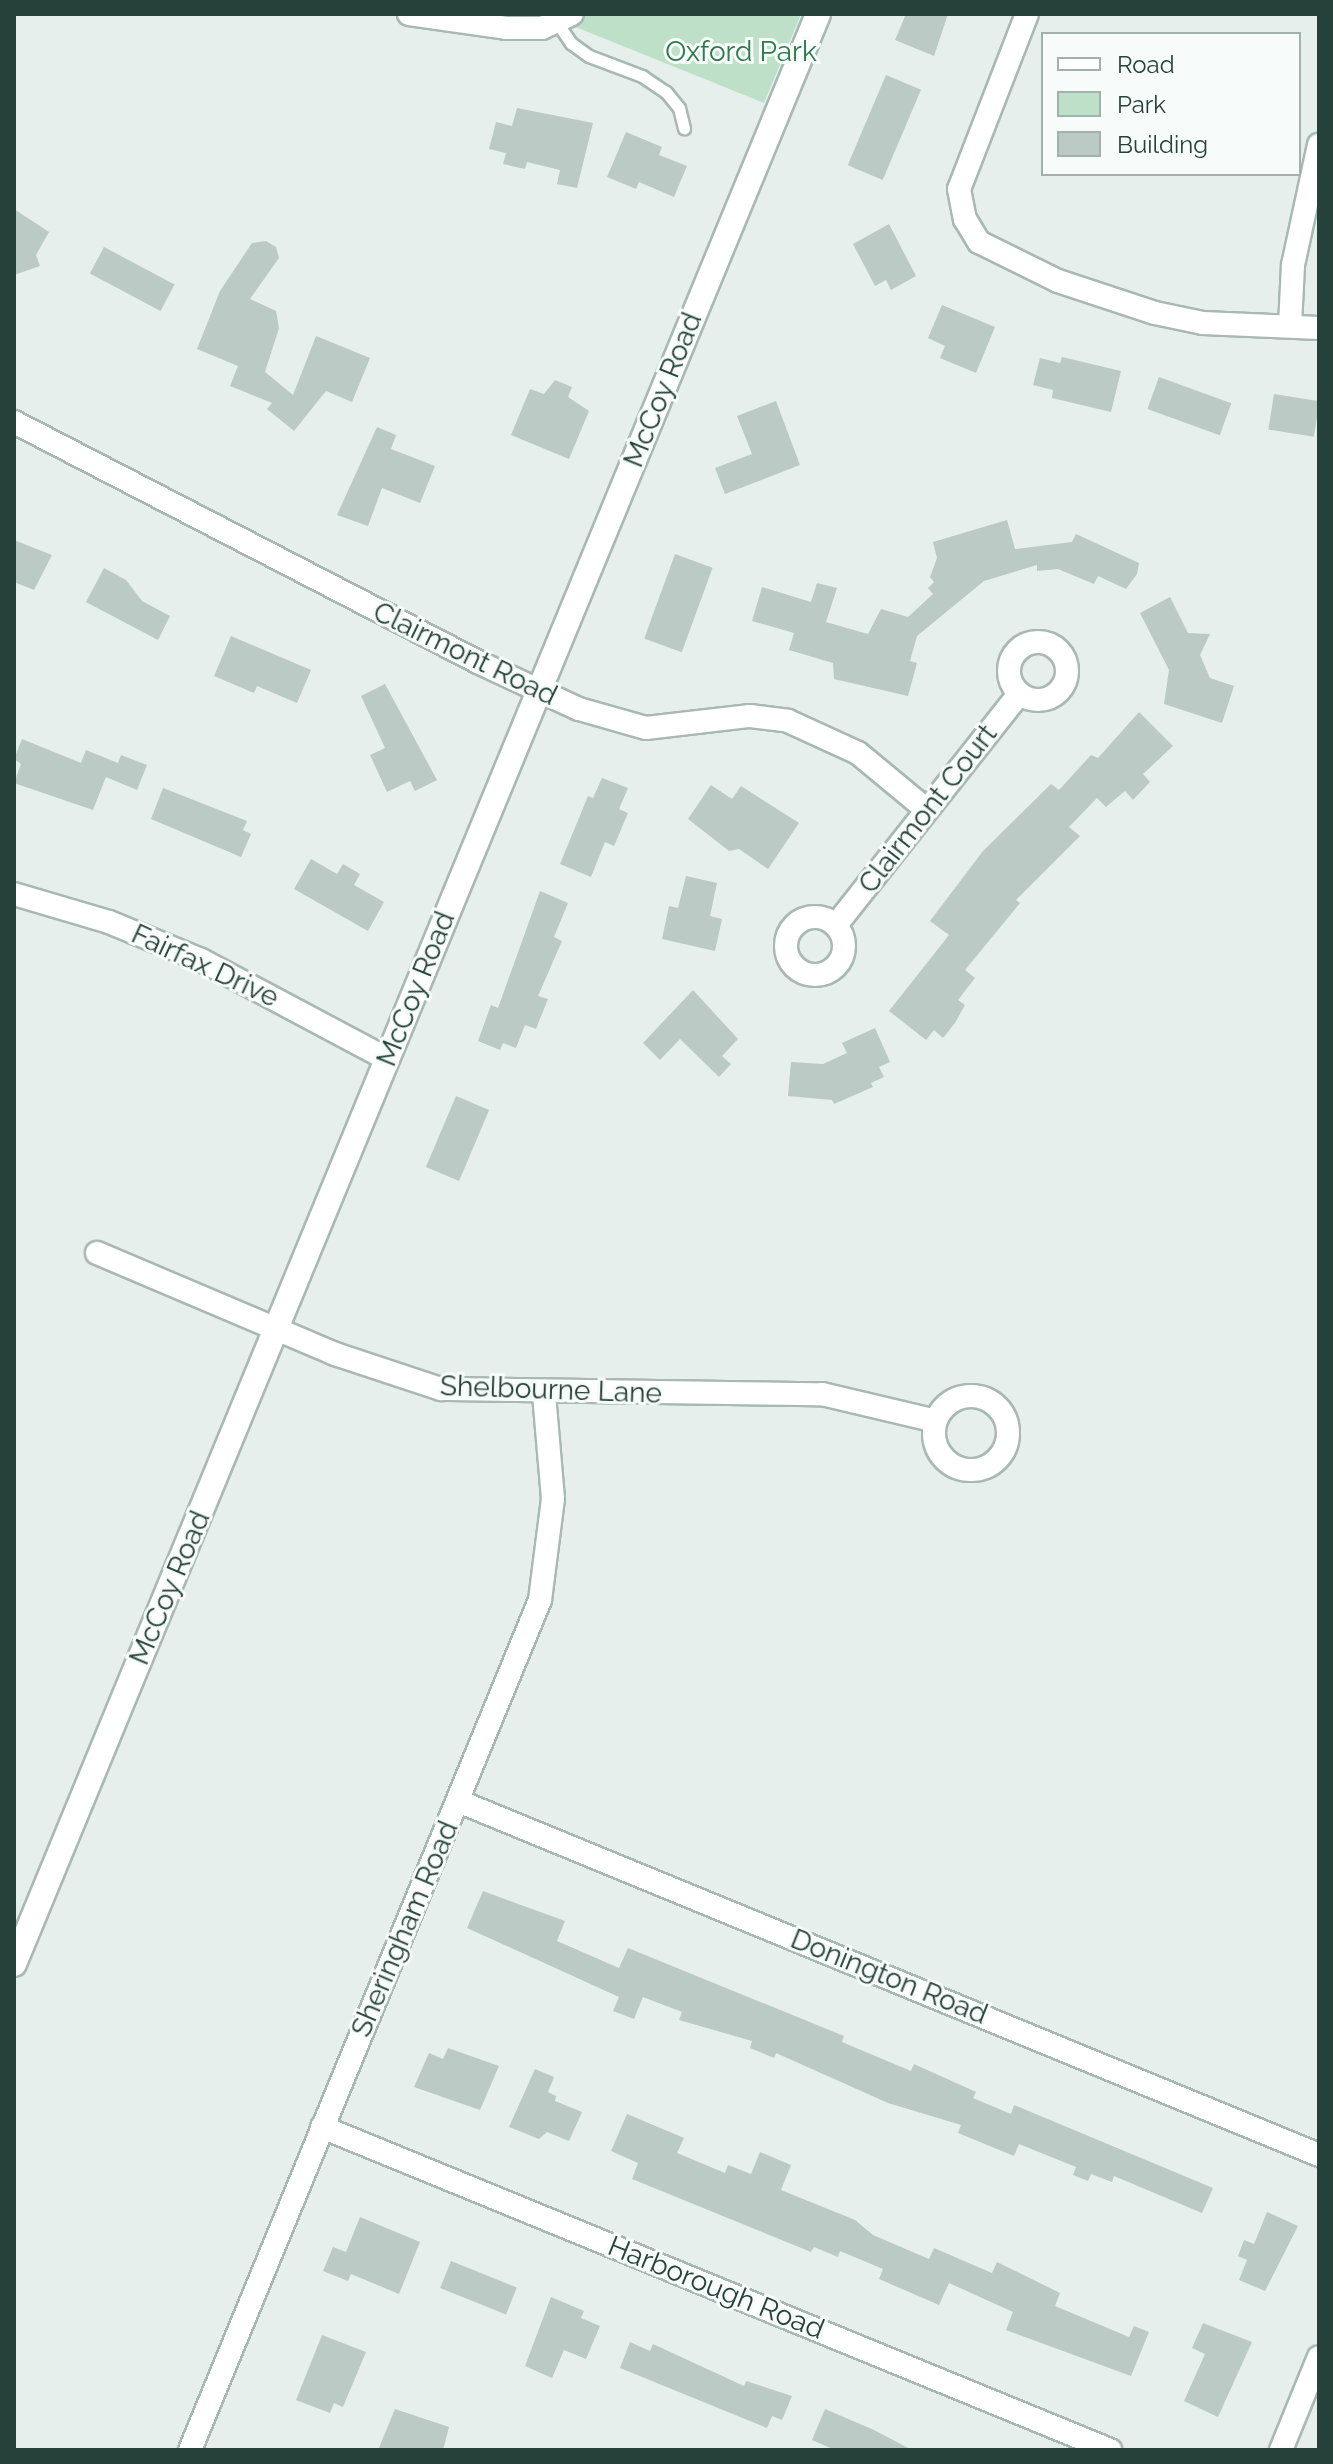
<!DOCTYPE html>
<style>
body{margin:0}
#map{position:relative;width:1333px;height:2464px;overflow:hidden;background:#e6efeb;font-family:Raleway,sans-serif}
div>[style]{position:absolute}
.green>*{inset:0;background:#bfe0c8}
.building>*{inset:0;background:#bbcac4;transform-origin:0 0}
.roads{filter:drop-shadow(2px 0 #a8b8b2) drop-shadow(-2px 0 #a8b8b2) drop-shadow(0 2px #a8b8b2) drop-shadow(0 -2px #a8b8b2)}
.lane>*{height:11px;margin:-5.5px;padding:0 5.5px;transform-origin:5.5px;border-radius:5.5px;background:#fff}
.street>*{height:22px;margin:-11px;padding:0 11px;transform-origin:11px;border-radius:11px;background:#fff}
.street>.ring{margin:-11px;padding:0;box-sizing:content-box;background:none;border:22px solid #fff;border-radius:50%}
.secondary>*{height:24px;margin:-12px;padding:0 12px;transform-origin:12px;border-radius:12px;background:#fff}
span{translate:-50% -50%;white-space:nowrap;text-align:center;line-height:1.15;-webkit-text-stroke:6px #f7fbf9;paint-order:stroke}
.park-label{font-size:28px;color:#2d7a4b}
.street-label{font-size:28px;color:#24423a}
.frame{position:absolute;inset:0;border:16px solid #24423a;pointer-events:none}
.legend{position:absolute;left:1041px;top:32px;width:260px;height:144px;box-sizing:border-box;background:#f7fbf9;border:2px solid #a3b1ad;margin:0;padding:10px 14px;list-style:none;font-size:24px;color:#24423a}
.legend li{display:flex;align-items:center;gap:16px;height:40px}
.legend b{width:40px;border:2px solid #a3b1ad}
</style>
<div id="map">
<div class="green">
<i style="clip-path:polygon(584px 14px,801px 14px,764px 103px,573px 26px)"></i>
</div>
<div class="building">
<i style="clip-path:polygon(906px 14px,948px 14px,934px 56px,895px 40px)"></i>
<i style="left:886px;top:75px;width:38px;height:98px;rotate:23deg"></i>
<i style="clip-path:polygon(517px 108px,593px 123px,577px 188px,557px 184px,560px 170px,527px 162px,525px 169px,503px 164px,506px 153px,489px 149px,496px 122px,512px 126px)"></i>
<i style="clip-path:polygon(626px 132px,662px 147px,659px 155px,687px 166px,674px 197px,639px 182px,636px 189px,607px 177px)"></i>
<i style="clip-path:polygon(14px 209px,49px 232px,36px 255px,40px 266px,14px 275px)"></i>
<i style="clip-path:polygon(889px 224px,916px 276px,891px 290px,886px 280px,875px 286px,853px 244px)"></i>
<i style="clip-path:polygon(266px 241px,276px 247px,279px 258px,250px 299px,276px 311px,279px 328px,265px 372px,293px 395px,316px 336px,370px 358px,352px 402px,326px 391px,294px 431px,267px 409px,272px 403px,230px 386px,238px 366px,197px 349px,220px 291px,252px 243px)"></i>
<i style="left:104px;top:247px;width:80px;height:30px;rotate:28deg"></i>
<i style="clip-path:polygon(942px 305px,995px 327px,976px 373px,940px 358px,945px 346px,928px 338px)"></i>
<i style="clip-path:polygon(1062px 357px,1121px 371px,1111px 412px,1052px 398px,1053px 390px,1033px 385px,1040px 358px,1060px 363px)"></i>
<i style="left:1159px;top:377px;width:77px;height:34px;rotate:20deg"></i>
<i style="clip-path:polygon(555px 380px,572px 387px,568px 397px,589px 411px,569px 459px,511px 435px,530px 389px,544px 394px)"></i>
<i style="left:1274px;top:394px;width:46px;height:36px;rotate:9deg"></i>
<i style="clip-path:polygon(776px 401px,800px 465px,725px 494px,715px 468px,752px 454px,737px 416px)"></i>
<i style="clip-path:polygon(377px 427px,396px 435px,391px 449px,435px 466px,420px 503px,382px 488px,368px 526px,337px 515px)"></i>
<i style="clip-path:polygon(1007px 520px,1015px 549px,1072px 542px,1076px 534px,1139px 563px,1137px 574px,1126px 589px,1098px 576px,1094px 584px,1058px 569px,1037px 571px,1037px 565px,984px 581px,917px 636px,910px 661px,917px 663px,908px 696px,834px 679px,833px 663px,789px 650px,794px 633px,752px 621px,762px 587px,811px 602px,817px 583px,837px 588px,826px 622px,868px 634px,881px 609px,908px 617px,933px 594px,928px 588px,934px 582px,930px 577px,937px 558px,933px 542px)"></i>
<i style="clip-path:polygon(14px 540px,52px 555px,34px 590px,14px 582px)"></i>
<i style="left:675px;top:554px;width:40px;height:90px;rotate:20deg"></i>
<i style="clip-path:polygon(104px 568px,126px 580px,142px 601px,170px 616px,158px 640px,86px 602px)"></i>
<i style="clip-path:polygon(1170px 597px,1188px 633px,1210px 634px,1200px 655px,1210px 678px,1234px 686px,1222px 723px,1164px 704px,1169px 670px,1140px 613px)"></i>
<i style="clip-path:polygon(231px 636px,311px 670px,297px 703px,257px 686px,254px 693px,214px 676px)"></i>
<i style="clip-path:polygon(385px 684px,437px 780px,415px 791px,410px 781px,387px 792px,370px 755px,385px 748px,361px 696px)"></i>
<i style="clip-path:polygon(1139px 712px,1173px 746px,1143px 774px,1150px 782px,1133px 800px,1125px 791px,1106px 807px,1097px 798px,1069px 827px,1080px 836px,1016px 900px,1020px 903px,965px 970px,975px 978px,958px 1000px,965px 1005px,955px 1023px,943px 1038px,934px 1030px,926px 1040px,889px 1011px,949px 935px,930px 921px,983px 851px,1051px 784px,1059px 790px,1091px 755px,1098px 758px)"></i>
<i style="clip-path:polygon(22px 739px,81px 763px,86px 750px,118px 763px,121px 755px,147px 765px,137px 790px,106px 777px,93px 810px,14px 783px,21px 764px,14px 759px)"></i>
<i style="clip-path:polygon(602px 778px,628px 788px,619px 809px,628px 813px,614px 846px,605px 842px,591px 877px,560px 864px,588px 796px,593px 798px)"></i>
<i style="clip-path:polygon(711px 785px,732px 799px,741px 786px,799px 823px,768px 869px,739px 849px,729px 851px,688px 819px)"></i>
<i style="clip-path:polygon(163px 788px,247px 821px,243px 830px,251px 834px,241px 857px,151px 819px)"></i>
<i style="clip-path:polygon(311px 859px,337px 874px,343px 864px,360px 874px,354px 885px,384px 902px,368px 931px,294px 889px)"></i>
<i style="clip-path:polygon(686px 876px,717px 883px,710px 916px,722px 919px,715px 951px,662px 939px,669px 906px,678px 908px)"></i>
<i style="clip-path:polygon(540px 891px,568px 903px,554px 937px,562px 941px,538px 996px,548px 999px,536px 1029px,525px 1025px,516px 1048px,503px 1043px,500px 1050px,478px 1041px,491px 1005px,498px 1008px)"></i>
<i style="clip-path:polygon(693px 990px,738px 1039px,722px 1056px,731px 1064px,719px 1077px,680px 1039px,660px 1060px,643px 1043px)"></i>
<i style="clip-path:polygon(875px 1028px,890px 1062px,879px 1067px,884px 1077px,871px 1083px,873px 1087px,834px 1104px,832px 1100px,788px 1096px,791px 1062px,823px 1064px,847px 1053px,842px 1043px)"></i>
<i style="left:456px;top:1096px;width:36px;height:77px;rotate:23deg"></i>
<i style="clip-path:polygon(483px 1891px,565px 1921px,557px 1941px,619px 1968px,628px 1948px,844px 2036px,842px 2042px,911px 2071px,914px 2064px,976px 2092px,973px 2098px,1011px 2114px,1014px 2105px,1213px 2188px,1202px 2213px,1114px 2176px,1112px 2182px,1091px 2174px,1088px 2181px,1073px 2175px,1076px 2167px,1019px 2144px,1014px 2156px,958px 2133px,961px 2125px,888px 2103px,776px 2053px,774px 2058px,750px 2048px,752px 2041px,679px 2020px,682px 2012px,643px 1997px,634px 2019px,613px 2011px,619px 1997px,467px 1928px)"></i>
<i style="clip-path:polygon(448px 2048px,499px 2066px,480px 2110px,414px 2087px,429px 2053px,443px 2059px)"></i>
<i style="clip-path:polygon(535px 2069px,554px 2077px,548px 2092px,556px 2096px,555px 2101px,582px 2112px,569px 2141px,547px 2132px,539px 2139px,509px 2127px)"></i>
<i style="clip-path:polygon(627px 2114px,684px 2138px,677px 2153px,725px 2173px,728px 2165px,751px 2174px,760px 2152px,791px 2165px,781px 2190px,855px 2220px,873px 2235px,929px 2259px,934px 2248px,992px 2273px,997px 2262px,1060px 2293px,1055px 2306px,1129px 2337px,1134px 2326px,1149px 2332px,1131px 2376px,1006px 2330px,1013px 2312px,949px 2283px,939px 2305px,879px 2279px,883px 2269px,840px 2251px,838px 2257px,814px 2247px,811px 2252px,632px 2179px,638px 2163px,611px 2151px)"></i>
<i style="clip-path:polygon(1267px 2212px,1298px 2226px,1265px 2291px,1239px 2280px,1247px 2260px,1238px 2256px,1244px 2240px,1254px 2244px)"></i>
<i style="clip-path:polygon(360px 2217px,420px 2242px,399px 2294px,351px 2274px,348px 2281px,323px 2271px,333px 2247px,346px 2252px)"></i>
<i style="left:451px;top:2261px;width:71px;height:29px;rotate:22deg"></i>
<i style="clip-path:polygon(551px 2297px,584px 2311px,581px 2318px,600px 2326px,586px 2359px,564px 2350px,552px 2378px,525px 2366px)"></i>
<i style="clip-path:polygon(1203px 2323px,1252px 2342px,1218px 2417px,1184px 2401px,1205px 2354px,1192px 2348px)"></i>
<i style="clip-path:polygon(322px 2335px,366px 2352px,343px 2407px,334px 2403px,330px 2413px,296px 2400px)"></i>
<i style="clip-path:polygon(630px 2342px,650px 2351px,653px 2344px,744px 2386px,746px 2381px,792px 2396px,782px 2420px,772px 2416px,767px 2428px,620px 2368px)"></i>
<i style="clip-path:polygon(395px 2409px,449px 2427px,443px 2450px,378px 2450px)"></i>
<i style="clip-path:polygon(825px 2409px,874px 2430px,912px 2450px,835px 2450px,812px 2440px)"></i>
</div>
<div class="roads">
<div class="lane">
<i style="left:556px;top:21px;width:27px;rotate:56deg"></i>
<i style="left:571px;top:43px;width:22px;rotate:36deg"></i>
<i style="left:589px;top:56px;width:57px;rotate:20.7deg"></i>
<i style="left:642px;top:76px;width:29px;rotate:34deg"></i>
<i style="left:666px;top:92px;width:21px;rotate:51deg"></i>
<i style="left:679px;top:108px;width:21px;rotate:76deg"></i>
</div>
<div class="street">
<i style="left:409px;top:14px;width:98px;rotate:8.2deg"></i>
<i style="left:506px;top:28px;width:36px"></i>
<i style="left:542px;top:28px;width:33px;rotate:-25deg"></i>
<i style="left:1027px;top:14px;width:188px;rotate:111.2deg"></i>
<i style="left:959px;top:189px;width:31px;rotate:79deg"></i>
<i style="left:965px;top:219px;width:27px;rotate:59deg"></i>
<i style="left:979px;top:242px;width:88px;rotate:26.3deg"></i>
<i style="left:1058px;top:281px;width:102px;rotate:18.3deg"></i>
<i style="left:1155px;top:313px;width:49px;rotate:11.8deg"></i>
<i style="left:1203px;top:323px;width:116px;rotate:2.5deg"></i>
<i style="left:1290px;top:325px;width:60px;rotate:-87.1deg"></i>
<i style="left:1293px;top:265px;width:123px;rotate:-77.8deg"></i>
<i style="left:14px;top:422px;width:522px;rotate:27.35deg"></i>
<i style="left:478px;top:662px;width:111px;rotate:25deg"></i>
<i style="left:579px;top:709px;width:70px;rotate:15.8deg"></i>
<i style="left:646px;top:728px;width:105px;rotate:-6.6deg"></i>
<i style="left:750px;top:716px;width:38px;rotate:7deg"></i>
<i style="left:788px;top:721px;width:77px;rotate:24.6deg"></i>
<i style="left:858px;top:753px;width:89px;rotate:39.6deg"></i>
<i class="ring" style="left:1009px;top:642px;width:36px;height:36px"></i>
<i style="left:14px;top:894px;width:99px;rotate:16.4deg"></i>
<i style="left:109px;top:922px;width:100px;rotate:22.4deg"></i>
<i style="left:201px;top:960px;width:211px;rotate:28deg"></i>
<i class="ring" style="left:786px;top:917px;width:36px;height:36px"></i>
<i style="left:836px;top:925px;width:295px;rotate:-51.6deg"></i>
<i style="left:97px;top:1253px;width:259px;rotate:23deg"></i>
<i style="left:335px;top:1354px;width:112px;rotate:18.3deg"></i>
<i style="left:441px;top:1389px;width:381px;rotate:0.8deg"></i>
<i style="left:822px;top:1394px;width:113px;rotate:13.3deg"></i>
<i class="ring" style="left:934px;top:1396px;width:52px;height:52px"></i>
<i style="left:458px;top:1801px;width:931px;rotate:22.35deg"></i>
<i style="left:322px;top:2127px;width:852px;rotate:22.29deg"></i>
<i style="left:190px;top:2450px;width:919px;rotate:-67.62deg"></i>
<i style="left:540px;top:1600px;width:102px;rotate:-82.7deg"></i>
<i style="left:553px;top:1499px;width:105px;rotate:-94.9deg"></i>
<i style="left:1281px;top:2450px;width:100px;rotate:-67.8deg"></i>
</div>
<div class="secondary">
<i style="left:14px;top:1964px;width:2109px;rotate:-67.59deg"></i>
</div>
</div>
<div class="park-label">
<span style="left:741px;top:52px">Oxford Park</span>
</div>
<div class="street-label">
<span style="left:663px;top:390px;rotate:-68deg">McCoy Road</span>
<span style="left:465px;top:654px;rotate:26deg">Clairmont Road</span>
<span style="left:928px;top:809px;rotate:-52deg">Clairmont Court</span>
<span style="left:205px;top:966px;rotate:25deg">Fairfax Drive</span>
<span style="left:416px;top:989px;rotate:-68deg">McCoy Road</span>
<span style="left:551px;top:1390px;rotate:2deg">Shelbourne Lane</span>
<span style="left:170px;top:1588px;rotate:-67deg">McCoy Road</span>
<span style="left:405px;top:1929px;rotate:-67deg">Sheringham Road</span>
<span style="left:889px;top:1977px;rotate:22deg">Donington Road</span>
<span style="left:716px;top:2288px;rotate:22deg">Harborough Road</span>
</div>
<div class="frame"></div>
<ul class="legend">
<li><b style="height:10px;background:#fff"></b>Road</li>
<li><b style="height:22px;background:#bfe0c8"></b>Park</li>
<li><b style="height:22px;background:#bbcac4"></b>Building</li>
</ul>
</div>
